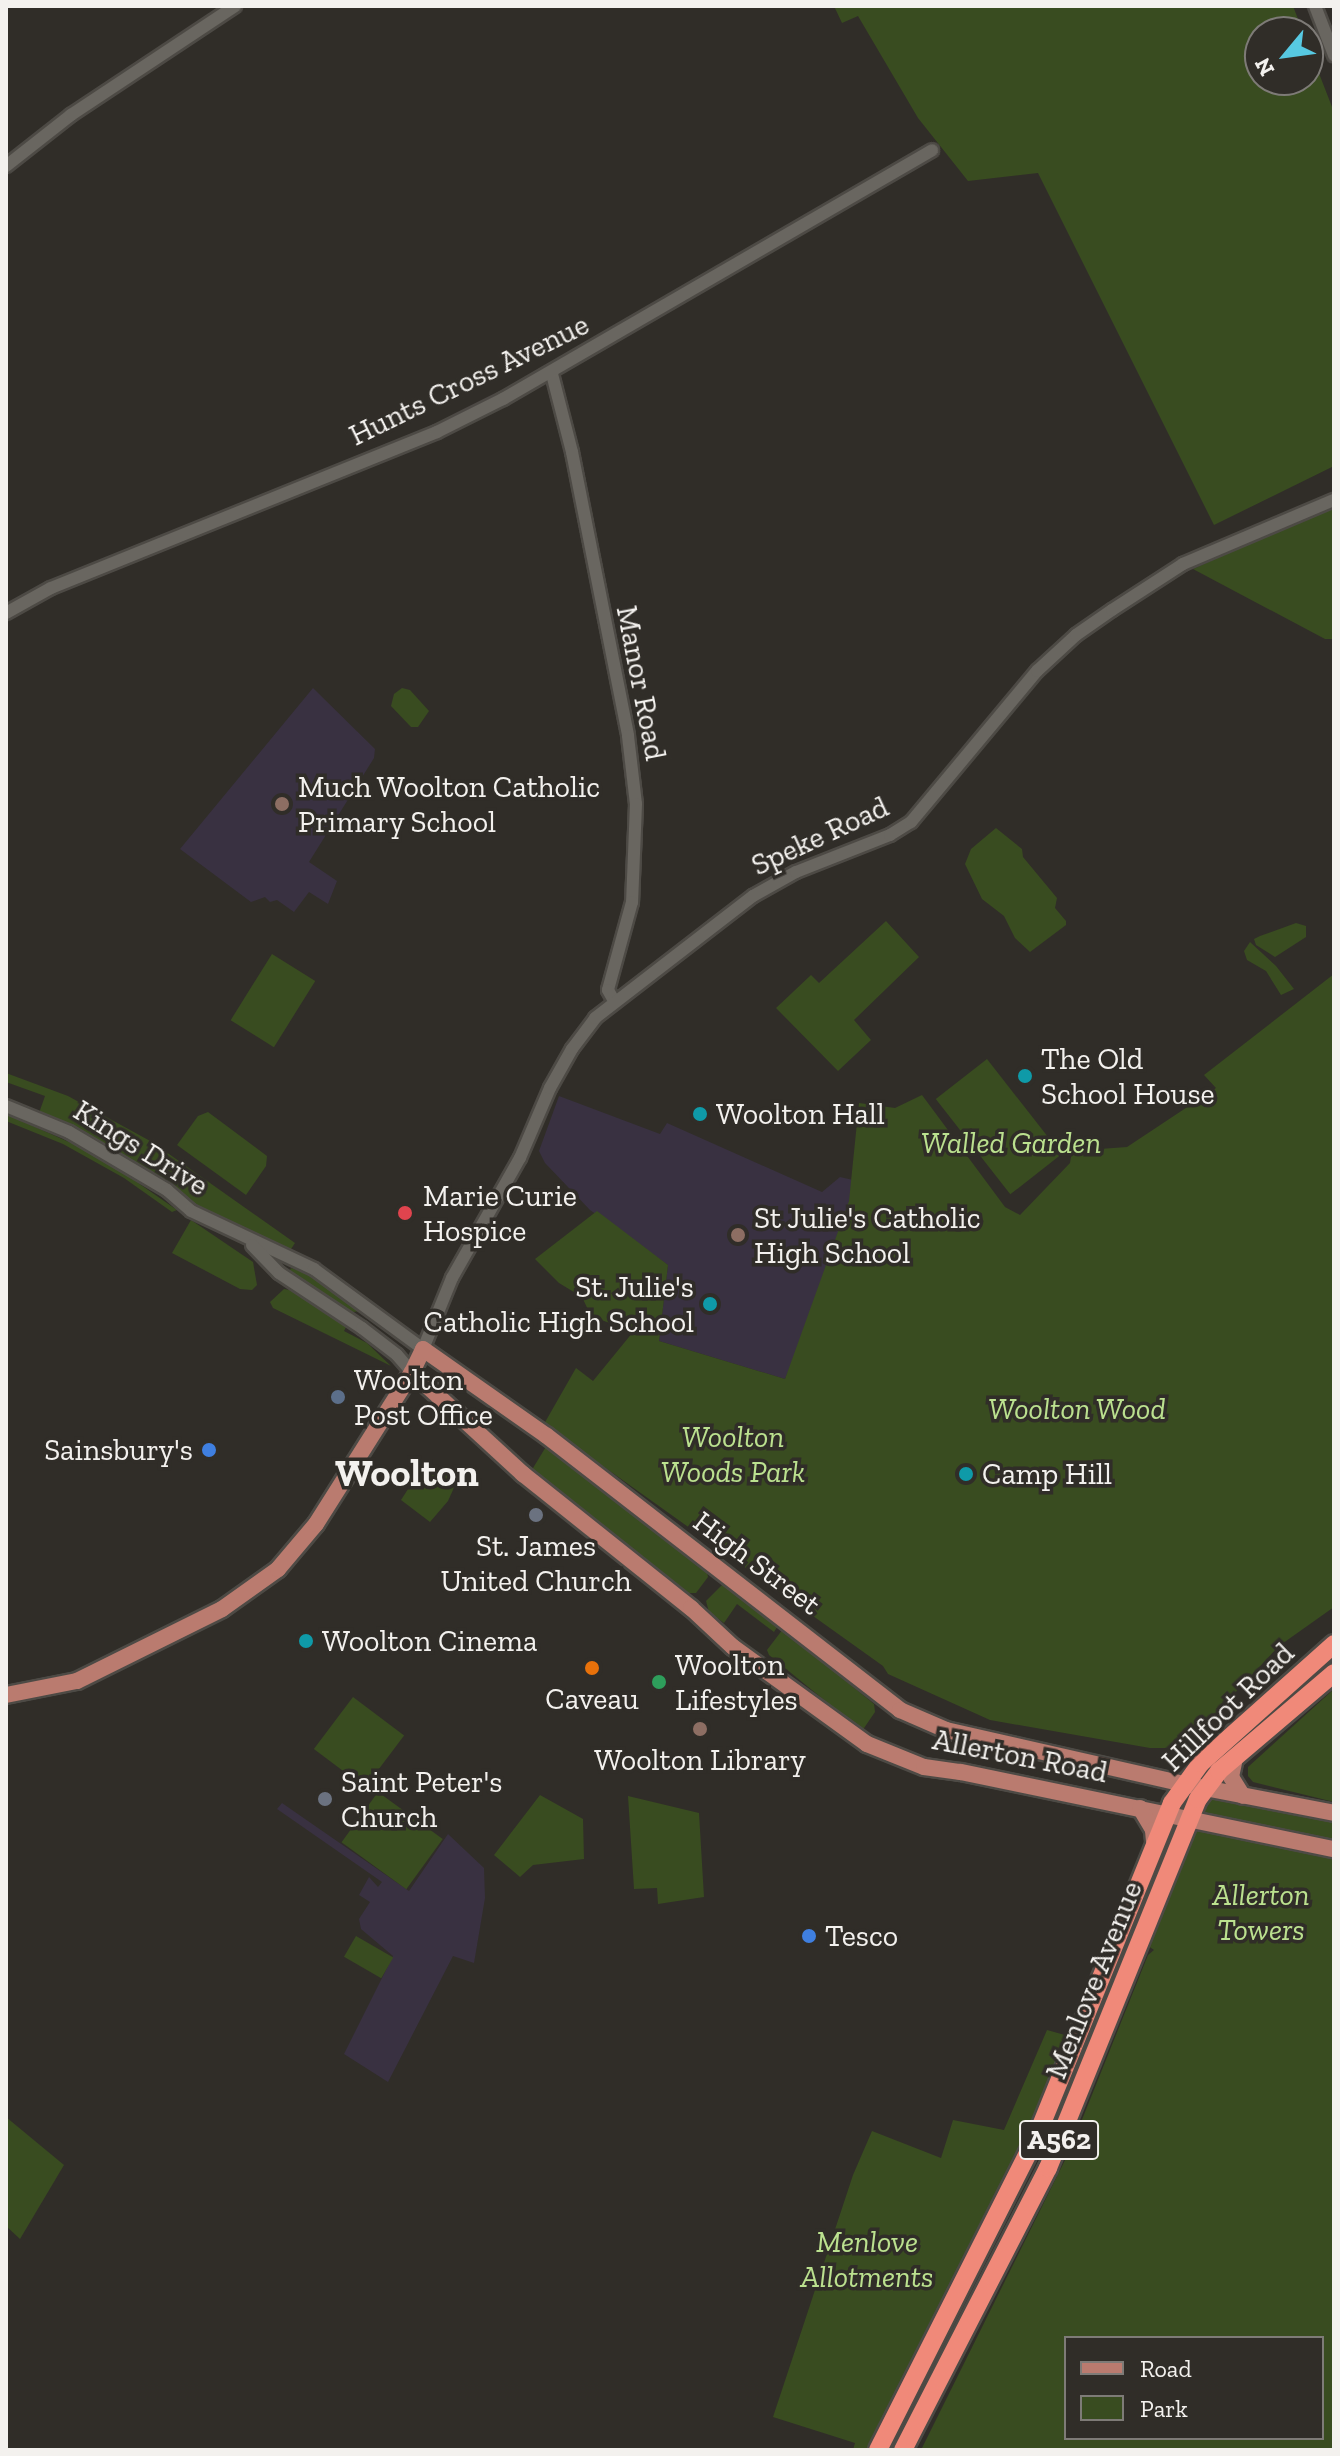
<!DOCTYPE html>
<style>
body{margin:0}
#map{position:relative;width:1340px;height:2456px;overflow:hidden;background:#302d28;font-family:"Zilla Slab",serif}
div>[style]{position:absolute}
.education>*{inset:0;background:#393141}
.green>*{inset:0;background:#394c20;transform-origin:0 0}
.roads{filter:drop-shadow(2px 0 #4d4a45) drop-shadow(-2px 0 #4d4a45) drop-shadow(0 2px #4d4a45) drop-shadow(0 -2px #4d4a45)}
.minor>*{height:12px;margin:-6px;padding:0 6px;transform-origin:6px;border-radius:6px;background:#696660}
.major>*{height:16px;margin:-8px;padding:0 8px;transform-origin:8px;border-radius:8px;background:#ba7b6f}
.highway>*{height:18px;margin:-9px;padding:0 9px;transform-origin:9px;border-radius:9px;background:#f08979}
.dots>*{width:22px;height:22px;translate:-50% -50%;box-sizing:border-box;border:4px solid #302d28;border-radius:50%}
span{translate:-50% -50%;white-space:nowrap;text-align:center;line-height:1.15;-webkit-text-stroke:7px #302d28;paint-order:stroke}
.shield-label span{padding:2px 6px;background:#302d28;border:2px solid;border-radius:6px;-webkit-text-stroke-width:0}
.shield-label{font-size:28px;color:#f3f1ee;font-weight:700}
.street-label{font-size:30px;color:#f3f1ee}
.poi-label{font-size:30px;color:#f3f1ee}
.left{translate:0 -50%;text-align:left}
.right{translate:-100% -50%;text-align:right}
.park-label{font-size:30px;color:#bbe18f;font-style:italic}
.district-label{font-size:38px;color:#f3f1ee;font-weight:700}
.frame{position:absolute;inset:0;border:8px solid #f3f1ee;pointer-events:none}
.legend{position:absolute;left:1064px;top:2336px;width:260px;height:104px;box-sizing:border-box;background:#302d28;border:2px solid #7e7b77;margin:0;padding:10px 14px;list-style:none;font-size:24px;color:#f3f1ee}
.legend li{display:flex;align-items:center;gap:16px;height:40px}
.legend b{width:40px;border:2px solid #7e7b77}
.north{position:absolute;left:1244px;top:16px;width:80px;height:80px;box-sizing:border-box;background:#302d28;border:2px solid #7e7b77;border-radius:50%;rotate:241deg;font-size:22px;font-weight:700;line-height:32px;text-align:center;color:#f3f1ee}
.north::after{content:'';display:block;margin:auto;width:28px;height:36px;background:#57c9e2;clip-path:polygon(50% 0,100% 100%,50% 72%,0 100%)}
</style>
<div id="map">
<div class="education">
<i style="clip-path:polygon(313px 688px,375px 749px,374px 758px,309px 862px,337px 881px,328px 904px,309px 892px,294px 912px,277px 900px,270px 902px,265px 897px,251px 902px,180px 849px)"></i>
<i style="clip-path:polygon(559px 1096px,660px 1134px,667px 1123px,822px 1192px,840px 1177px,866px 1183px,785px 1379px,659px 1341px,668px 1265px,590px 1210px,545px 1163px,539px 1151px)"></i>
<i style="clip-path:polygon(282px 1803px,409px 1891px,448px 1834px,484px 1868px,485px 1898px,474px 1963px,453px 1956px,388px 2082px,344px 2054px,393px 1956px,361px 1929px,359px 1919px,370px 1902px,359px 1895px,369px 1877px,378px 1887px,382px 1882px,277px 1809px)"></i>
</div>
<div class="green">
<i style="clip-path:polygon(834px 6px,1293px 6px,1303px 32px,1260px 32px,1260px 80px,1308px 80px,1308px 45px,1334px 112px,1334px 466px,1214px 525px,1038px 173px,968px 181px,918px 118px,858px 16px,842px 23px)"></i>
<i style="clip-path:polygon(1334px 506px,1334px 639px,1325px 639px,1193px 569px)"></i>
<i style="clip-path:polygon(402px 688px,410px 690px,429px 711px,418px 727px,411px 727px,391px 706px,394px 694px)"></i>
<i style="clip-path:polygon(996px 828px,1022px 849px,1023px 857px,1057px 898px,1055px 908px,1066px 921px,1066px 925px,1030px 952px,1015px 938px,1004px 916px,982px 899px,965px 864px,971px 849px)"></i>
<i style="clip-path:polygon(886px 921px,919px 957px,854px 1020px,871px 1040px,838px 1071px,776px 1008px,811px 975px,819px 983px)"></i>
<i style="clip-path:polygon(1296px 923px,1306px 926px,1306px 937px,1275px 957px,1256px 945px,1254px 939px,1260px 936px)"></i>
<i style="clip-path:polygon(1250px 942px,1276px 966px,1294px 989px,1281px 995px,1266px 971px,1247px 960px,1244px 951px)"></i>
<i style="left:272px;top:954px;width:51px;height:78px;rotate:32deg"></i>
<i style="clip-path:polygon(1334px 974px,1334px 1607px,1279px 1646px,1183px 1748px,1150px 1748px,990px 1720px,888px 1674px,883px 1666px,544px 1424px,576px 1368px,593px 1381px,633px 1332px,591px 1316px,582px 1297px,559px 1283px,535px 1259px,597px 1211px,668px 1265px,659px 1341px,785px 1379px,849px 1201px,859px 1103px,895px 1108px,922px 1095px,1005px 1207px,1020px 1215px,1070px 1163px,1072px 1151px,1127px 1147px,1216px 1088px,1204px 1075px)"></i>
<i style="left:987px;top:1059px;width:121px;height:65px;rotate:52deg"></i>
<i style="clip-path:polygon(6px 1073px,68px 1096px,152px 1142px,295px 1243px,289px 1252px,206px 1212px,117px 1153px,39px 1113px,45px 1096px,6px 1082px)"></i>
<i style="clip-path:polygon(208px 1112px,267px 1156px,266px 1166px,246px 1195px,177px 1145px,198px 1116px)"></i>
<i style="clip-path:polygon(6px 1114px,98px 1155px,177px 1210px,172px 1212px,124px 1178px,63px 1144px,6px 1121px)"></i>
<i style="clip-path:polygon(191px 1220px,253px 1262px,257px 1285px,252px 1290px,240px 1289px,172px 1253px)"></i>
<i style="clip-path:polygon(291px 1268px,305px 1273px,360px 1311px,353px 1312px,355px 1319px,289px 1272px)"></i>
<i style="clip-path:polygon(284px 1289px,295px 1291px,346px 1327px,344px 1331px,367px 1343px,391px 1366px,273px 1308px,270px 1302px)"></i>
<i style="clip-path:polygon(547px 1445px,706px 1568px,708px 1577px,696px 1593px,685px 1593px,530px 1473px)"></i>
<i style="clip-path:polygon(426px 1461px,457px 1481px,448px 1501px,430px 1522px,401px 1500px)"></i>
<i style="clip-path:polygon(723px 1584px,779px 1624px,774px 1632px,737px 1604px,724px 1623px,709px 1612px,706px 1601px)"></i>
<i style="clip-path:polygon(783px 1629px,874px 1704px,875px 1712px,862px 1731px,769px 1655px,767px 1650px)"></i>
<i style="clip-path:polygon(1334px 1689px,1334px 1802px,1253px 1782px,1248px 1776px,1248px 1767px)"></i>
<i style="left:353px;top:1697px;width:64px;height:65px;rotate:37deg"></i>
<i style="left:378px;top:1792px;width:80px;height:62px;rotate:36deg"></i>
<i style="clip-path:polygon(540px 1795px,583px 1819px,584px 1859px,533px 1865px,520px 1877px,494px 1855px)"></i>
<i style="clip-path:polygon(628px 1796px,699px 1813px,704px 1897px,658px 1904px,657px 1888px,634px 1889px)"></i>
<i style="clip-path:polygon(evenodd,1205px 1798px,1334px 1822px,1334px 2450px,921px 2450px,1069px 2152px,1148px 1955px,1154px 1950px,1147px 1945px,1205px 1798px,1066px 2338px,1322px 2338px,1322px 2438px,1066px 2438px,1066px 2338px)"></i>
<i style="left:356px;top:1936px;width:43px;height:24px;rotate:30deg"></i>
<i style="clip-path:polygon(1047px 2030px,1072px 2037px,1016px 2164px,875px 2450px,853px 2450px,855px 2443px,773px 2417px,853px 2175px,872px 2131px,941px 2158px,953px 2120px,1004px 2130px)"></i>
<i style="clip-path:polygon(6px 2117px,64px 2165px,20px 2239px,6px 2226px)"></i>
</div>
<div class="roads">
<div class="minor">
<i style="left:1315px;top:6px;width:53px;rotate:68.8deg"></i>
<i style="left:6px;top:166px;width:83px;rotate:-38.1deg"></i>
<i style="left:71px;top:115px;width:197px;rotate:-33.6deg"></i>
<i style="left:552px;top:374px;width:81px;rotate:75.6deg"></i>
<i style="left:572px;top:452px;width:289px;rotate:78.8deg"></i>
<i style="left:628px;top:736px;width:68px;rotate:83.3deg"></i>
<i style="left:636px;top:804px;width:98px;rotate:92.3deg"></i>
<i style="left:632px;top:902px;width:91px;rotate:105.3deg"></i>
<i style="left:608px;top:990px;width:13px;rotate:61deg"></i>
<i style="left:6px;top:613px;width:51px;rotate:-29.1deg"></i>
<i style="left:51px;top:588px;width:416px;rotate:-22deg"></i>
<i style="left:437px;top:432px;width:74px;rotate:-26.6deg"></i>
<i style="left:503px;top:399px;width:496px;rotate:-30.1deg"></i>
<i style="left:6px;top:1106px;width:68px;rotate:22.4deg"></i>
<i style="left:69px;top:1132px;width:114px;rotate:30.6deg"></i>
<i style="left:167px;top:1190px;width:32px;rotate:41deg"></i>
<i style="left:191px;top:1211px;width:136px;rotate:25.2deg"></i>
<i style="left:314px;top:1269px;width:135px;rotate:36.3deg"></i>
<i style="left:423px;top:1349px;width:77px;rotate:-67.8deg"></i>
<i style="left:452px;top:1278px;width:138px;rotate:-60.5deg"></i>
<i style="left:520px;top:1158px;width:76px;rotate:-66.8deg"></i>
<i style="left:550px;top:1088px;width:45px;rotate:-60.6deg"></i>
<i style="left:572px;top:1049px;width:39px;rotate:-53deg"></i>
<i style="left:595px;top:1018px;width:200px;rotate:-37.7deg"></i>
<i style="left:753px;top:896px;width:49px;rotate:-29.2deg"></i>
<i style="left:796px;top:872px;width:101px;rotate:-21.5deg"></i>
<i style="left:890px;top:835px;width:25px;rotate:-32deg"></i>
<i style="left:911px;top:822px;width:197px;rotate:-50.2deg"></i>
<i style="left:1037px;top:671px;width:53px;rotate:-42.7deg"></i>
<i style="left:1076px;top:635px;width:44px;rotate:-34.8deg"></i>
<i style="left:1112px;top:610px;width:85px;rotate:-32.9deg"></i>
<i style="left:1183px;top:564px;width:164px;rotate:-23deg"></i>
<i style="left:252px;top:1245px;width:39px;rotate:46deg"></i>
<i style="left:279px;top:1273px;width:100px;rotate:33.5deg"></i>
<i style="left:362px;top:1328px;width:44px;rotate:37.6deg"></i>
<i style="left:397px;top:1355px;width:23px;rotate:49deg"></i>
</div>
<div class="major">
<i style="left:412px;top:1372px;width:151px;rotate:42.6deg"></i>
<i style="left:523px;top:1474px;width:215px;rotate:38.6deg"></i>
<i style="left:691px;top:1608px;width:57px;rotate:42.9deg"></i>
<i style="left:733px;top:1647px;width:165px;rotate:35.9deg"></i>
<i style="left:867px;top:1744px;width:61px;rotate:22deg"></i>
<i style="left:924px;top:1767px;width:37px;rotate:8deg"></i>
<i style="left:961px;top:1772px;width:381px;rotate:11.7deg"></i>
<i style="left:6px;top:1695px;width:72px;rotate:-11.2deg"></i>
<i style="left:77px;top:1681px;width:162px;rotate:-26.4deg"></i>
<i style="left:222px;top:1609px;width:69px;rotate:-35.5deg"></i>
<i style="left:278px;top:1569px;width:59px;rotate:-49.8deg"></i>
<i style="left:316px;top:1524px;width:180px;rotate:-57.7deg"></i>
<i style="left:412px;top:1372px;width:25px;rotate:-64deg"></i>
<i style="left:423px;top:1349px;width:151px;rotate:35.1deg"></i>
<i style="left:547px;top:1436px;width:447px;rotate:37.8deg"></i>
<i style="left:900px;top:1710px;width:50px;rotate:23.5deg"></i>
<i style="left:946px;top:1730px;width:244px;rotate:12.8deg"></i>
<i style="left:1184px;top:1784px;width:153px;rotate:10.9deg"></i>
<i style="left:1235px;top:1758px;width:19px;rotate:102deg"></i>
<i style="left:1231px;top:1777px;width:22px;rotate:58deg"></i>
<i style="left:1140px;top:1808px;width:26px;rotate:59deg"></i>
<i style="left:1153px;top:1830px;width:11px;rotate:85deg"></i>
</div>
<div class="highway">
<i style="left:878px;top:2450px;width:355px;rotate:-63.2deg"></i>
<i style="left:1038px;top:2133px;width:356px;rotate:-67.9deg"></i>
<i style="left:1172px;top:1803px;width:49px;rotate:-54.1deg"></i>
<i style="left:1201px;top:1763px;width:178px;rotate:-41.8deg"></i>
<i style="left:903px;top:2450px;width:317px;rotate:-62.8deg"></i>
<i style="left:1048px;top:2168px;width:398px;rotate:-67.9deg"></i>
<i style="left:1198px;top:1799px;width:35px;rotate:-53deg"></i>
<i style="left:1219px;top:1771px;width:151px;rotate:-40.4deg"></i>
</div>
</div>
<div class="dots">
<i style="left:282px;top:804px;background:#8d6e63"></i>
<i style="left:1025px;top:1076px;background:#0f9aa8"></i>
<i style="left:700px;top:1114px;background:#0f9aa8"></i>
<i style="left:405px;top:1213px;background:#e0444e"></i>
<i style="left:738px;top:1235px;background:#8d6e63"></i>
<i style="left:710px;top:1304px;background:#0f9aa8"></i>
<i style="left:338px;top:1397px;background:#5c6f8a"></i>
<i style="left:209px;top:1450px;background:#3f7fe0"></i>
<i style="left:966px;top:1474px;background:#0f9aa8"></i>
<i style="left:536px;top:1515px;background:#6b7280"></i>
<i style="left:306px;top:1641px;background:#0f9aa8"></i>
<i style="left:592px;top:1668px;background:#e8710a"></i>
<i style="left:659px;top:1682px;background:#2e9e5b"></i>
<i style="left:700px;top:1729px;background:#8d6e63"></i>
<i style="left:325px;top:1799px;background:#6b7280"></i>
<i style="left:809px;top:1936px;background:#3f7fe0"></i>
</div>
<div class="shield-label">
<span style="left:1059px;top:2140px">A562</span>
</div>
<div class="street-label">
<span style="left:469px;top:380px;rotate:-26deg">Hunts Cross Avenue</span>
<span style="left:641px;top:683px;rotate:79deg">Manor Road</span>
<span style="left:820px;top:836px;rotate:-25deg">Speke Road</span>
<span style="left:141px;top:1148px;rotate:32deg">Kings Drive</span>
<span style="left:757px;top:1563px;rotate:37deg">High Street</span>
<span style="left:1228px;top:1707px;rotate:-44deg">Hillfoot Road</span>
<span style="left:1020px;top:1756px;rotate:11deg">Allerton Road</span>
<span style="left:1094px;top:1980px;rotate:-68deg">Menlove Avenue</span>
</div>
<div class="poi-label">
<span class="left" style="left:298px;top:804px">Much Woolton Catholic<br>Primary School</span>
<span class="left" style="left:1041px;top:1076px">The Old<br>School House</span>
<span class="left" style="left:716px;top:1114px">Woolton Hall</span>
<span class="left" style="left:423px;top:1213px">Marie Curie<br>Hospice</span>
<span class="left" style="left:754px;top:1235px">St Julie's Catholic<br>High School</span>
<span class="right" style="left:694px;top:1304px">St. Julie's<br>Catholic High School</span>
<span class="left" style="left:354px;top:1397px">Woolton<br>Post Office</span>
<span class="right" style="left:193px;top:1450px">Sainsbury's</span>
<span class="left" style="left:982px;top:1474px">Camp Hill</span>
<span style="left:536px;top:1563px">St. James<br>United Church</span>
<span class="left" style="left:322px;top:1641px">Woolton Cinema</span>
<span class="left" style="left:675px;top:1682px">Woolton<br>Lifestyles</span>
<span style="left:592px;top:1699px">Caveau</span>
<span style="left:700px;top:1760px">Woolton Library</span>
<span class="left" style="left:341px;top:1799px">Saint Peter's<br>Church</span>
<span class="left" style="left:825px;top:1936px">Tesco</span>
</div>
<div class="park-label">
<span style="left:1011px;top:1143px">Walled Garden</span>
<span style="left:1077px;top:1409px">Woolton Wood</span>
<span style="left:733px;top:1454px">Woolton<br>Woods Park</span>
<span style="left:1261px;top:1912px">Allerton<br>Towers</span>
<span style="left:867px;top:2259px">Menlove<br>Allotments</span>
</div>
<div class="district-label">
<span style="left:407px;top:1474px">Woolton</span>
</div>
<div class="frame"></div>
<ul class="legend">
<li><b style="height:10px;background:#ba7b6f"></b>Road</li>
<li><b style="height:22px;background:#394c20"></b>Park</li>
</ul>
<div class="north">N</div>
</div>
